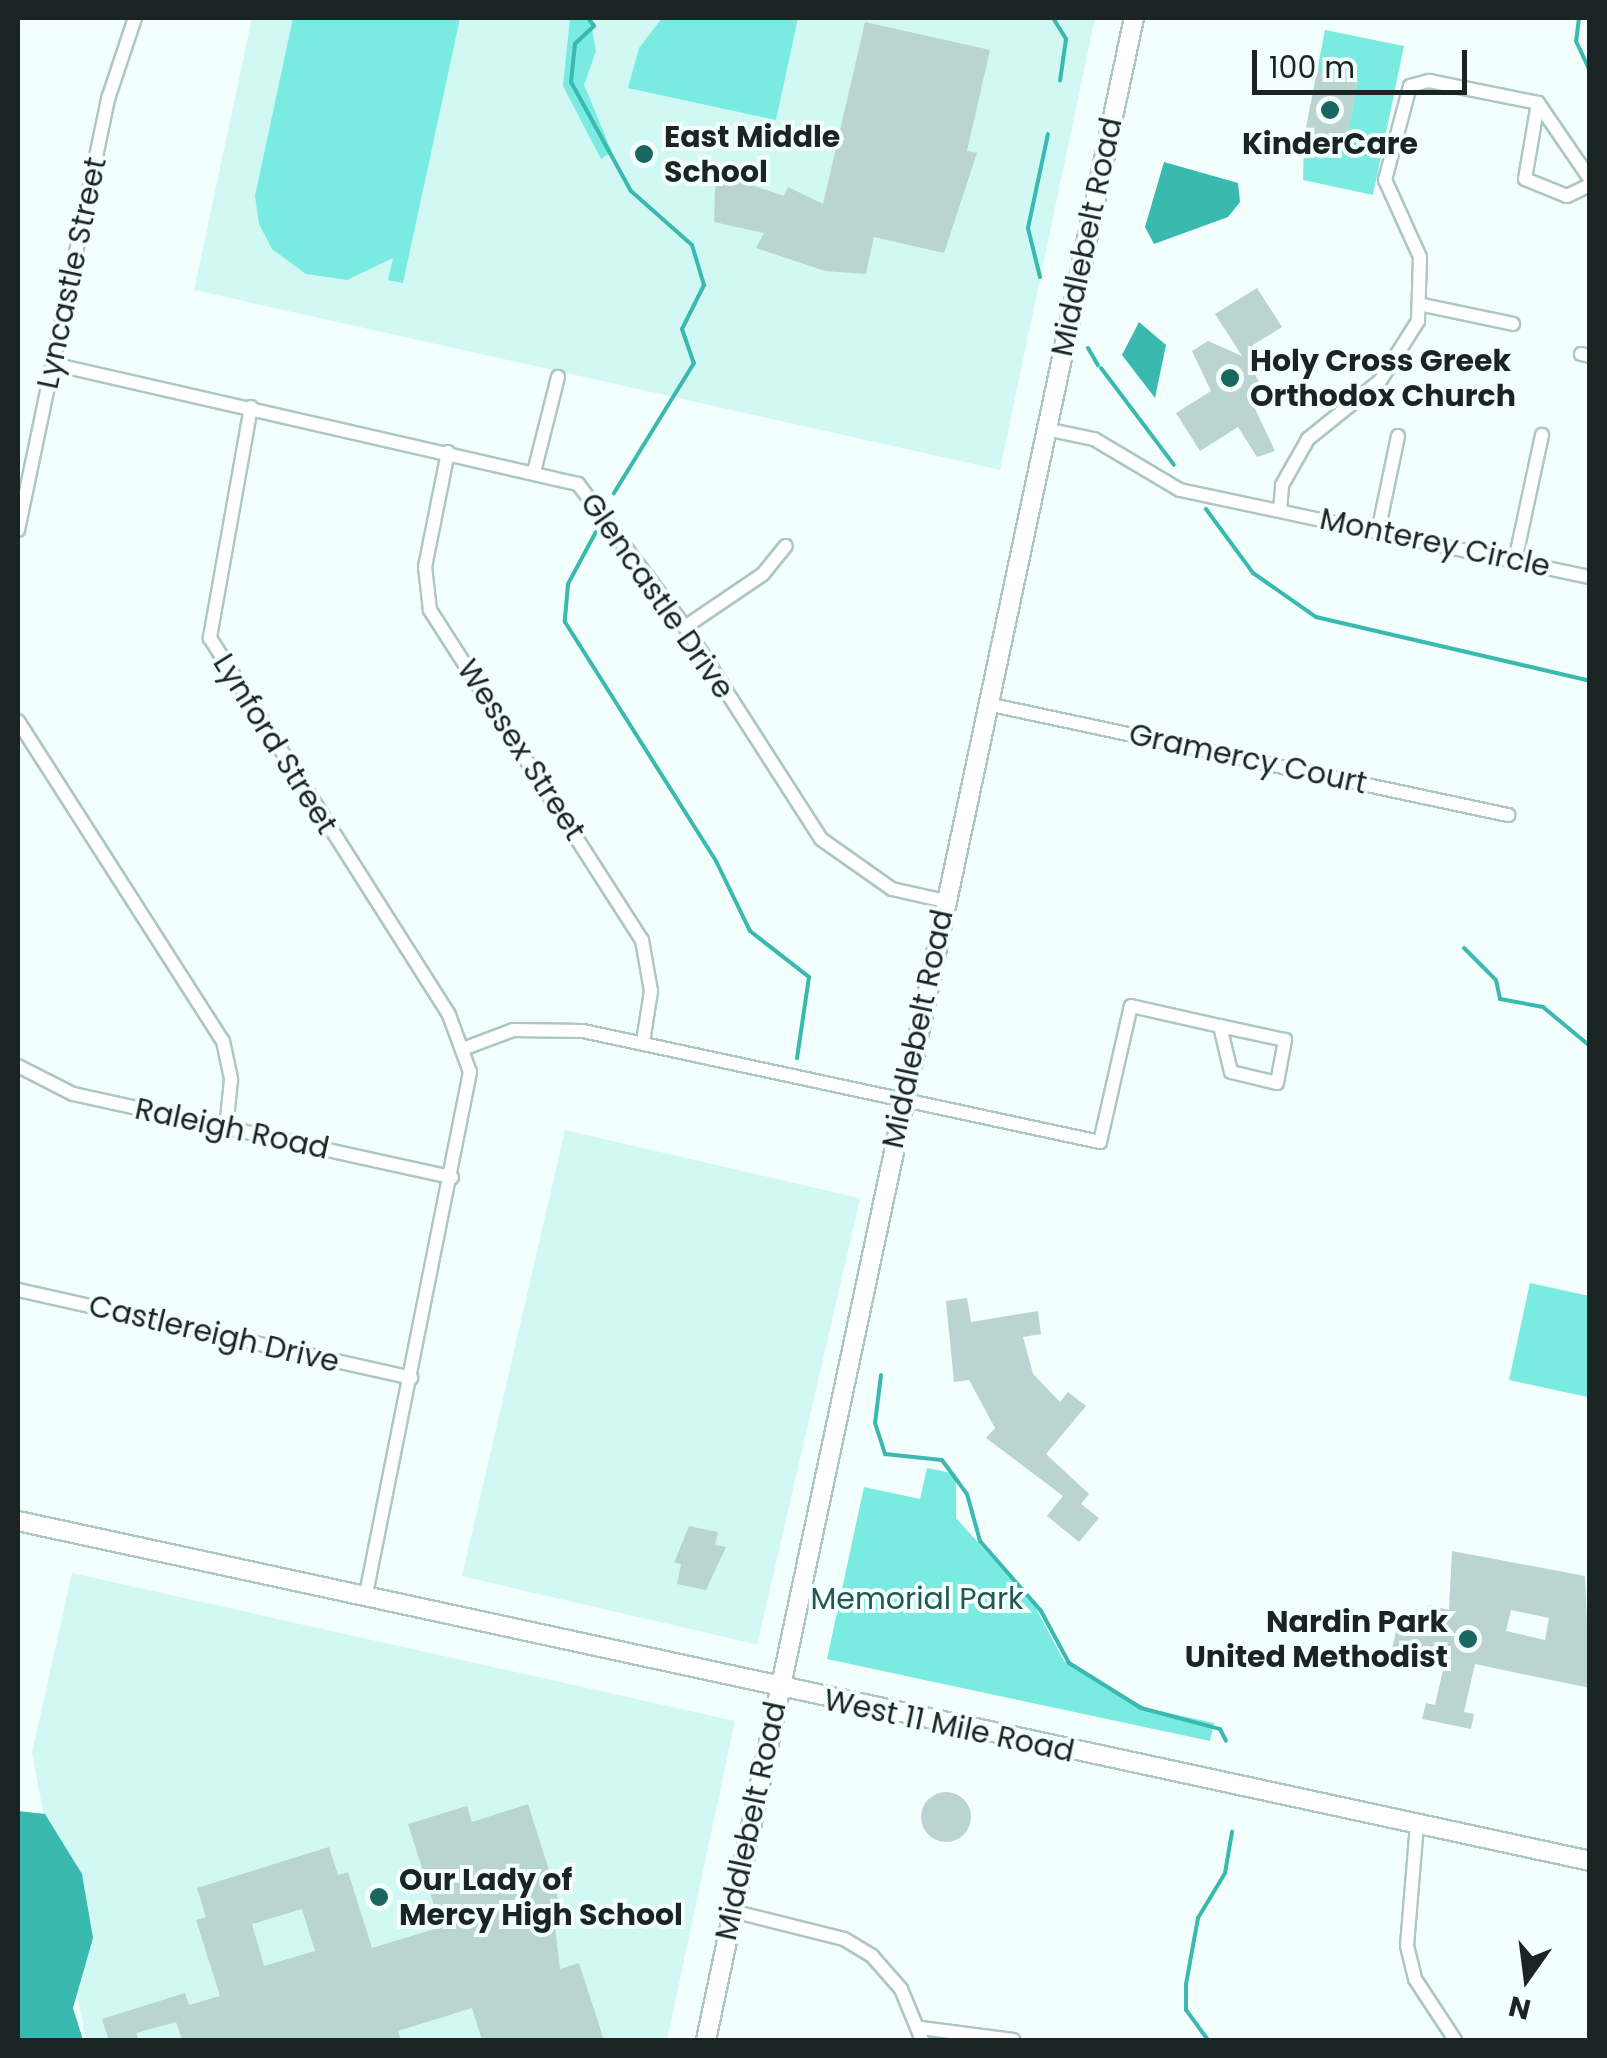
<!DOCTYPE html>
<style>
body{margin:0}
#map{position:relative;width:1607px;height:2058px;overflow:hidden;background:#f3fffd;font-family:Poppins,sans-serif}
div>[style]{position:absolute}
.built>*{inset:0;background:#d2f8f4;transform-origin:0 0}
.green>*{inset:0;background:#79ebe1}
.water>*{inset:0;background:#3ab9b0}
.stream>*{height:4px;margin:-2px;padding:0 2px;transform-origin:2px;border-radius:2px;background:#3ab9b0}
.building>*{inset:0;background:#b9d4d1;transform-origin:0 0}
.round{border-radius:50%}
.roads{filter:drop-shadow(2px 0 #acc7c4) drop-shadow(-2px 0 #acc7c4) drop-shadow(0 2px #acc7c4) drop-shadow(0 -2px #acc7c4)}
.street>*{height:12px;margin:-6px;padding:0 6px;transform-origin:6px;border-radius:6px;background:#fff}
.secondary>*{height:18px;margin:-9px;padding:0 9px;transform-origin:9px;border-radius:9px;background:#fff}
.dots>*{width:28px;height:28px;translate:-50% -50%;box-sizing:border-box;border:5px solid #f3fffd;border-radius:50%}
span{translate:-50% -50%;white-space:nowrap;text-align:center;line-height:1.15;-webkit-text-stroke:8px #f3fffd;paint-order:stroke}
.poi-label{font-size:30px;color:#1a2423;font-weight:700}
.left{translate:0 -50%;text-align:left}
.right{translate:-100% -50%;text-align:right}
.street-label{font-size:30px;color:#1a2423}
.park-label{font-size:30px;color:#235753}
.frame{position:absolute;inset:0;border:20px solid #1a2423;pointer-events:none}
.north{position:absolute;left:1477px;top:1928px;width:100px;height:100px;-webkit-text-stroke:8px #f3fffd;paint-order:stroke;rotate:194deg;font-size:28px;font-weight:700;line-height:40px;text-align:center;color:#1a2423}
.north::after{content:'';display:block;margin:auto;width:35px;height:45px;background:#1a2423;clip-path:polygon(50% 0,100% 100%,50% 72%,0 100%)}
.scale{position:absolute;left:1252px;top:50px;width:215px;height:45px;box-sizing:border-box;border:5px solid #1a2423;border-top:0;padding-left:12px;font-size:30px;line-height:35px;white-space:nowrap;color:#1a2423;-webkit-text-stroke:8px #f3fffd;paint-order:stroke}
</style>
<div id="map">
<div class="built">
<i style="clip-path:polygon(252px 18px,1095px 18px,1000px 470px,194px 290px)"></i>
<i style="left:565px;top:1130px;width:303px;height:458px;rotate:13deg"></i>
<i style="clip-path:polygon(72px 1573px,735px 1721px,667px 2040px,86px 2040px,32px 1753px)"></i>
</div>
<div class="green">
<i style="clip-path:polygon(293px 18px,460px 18px,403px 283px,388px 280px,393px 258px,347px 280px,306px 274px,272px 249px,259px 224px,255px 196px)"></i>
<i style="clip-path:polygon(570px 18px,590px 18px,596px 51px,584px 85px,612px 152px,601px 159px,563px 86px)"></i>
<i style="clip-path:polygon(662px 18px,798px 18px,776px 120px,628px 88px,639px 48px)"></i>
<i style="clip-path:polygon(1325px 30px,1404px 46px,1373px 195px,1303px 180px,1304px 138px,1345px 146px,1358px 80px,1317px 71px)"></i>
<i style="clip-path:polygon(1530px 1283px,1589px 1296px,1588px 1397px,1509px 1380px)"></i>
<i style="clip-path:polygon(927px 1468px,956px 1474px,956px 1518px,1033px 1603px,1064px 1661px,1146px 1708px,1214px 1723px,1210px 1741px,827px 1659px,864px 1487px,920px 1499px)"></i>
</div>
<div class="water">
<i style="clip-path:polygon(1164px 162px,1238px 183px,1240px 202px,1228px 217px,1154px 244px,1145px 227px)"></i>
<i style="clip-path:polygon(1139px 322px,1166px 345px,1155px 398px,1122px 355px)"></i>
<i style="clip-path:polygon(18px 1811px,45px 1814px,82px 1874px,93px 1938px,73px 2008px,83px 2040px,18px 2040px)"></i>
</div>
<div class="stream">
<i style="left:588px;top:18px;width:10px;rotate:53deg"></i>
<i style="left:594px;top:26px;width:26px;rotate:137deg"></i>
<i style="left:575px;top:44px;width:38px;rotate:96deg"></i>
<i style="left:571px;top:82px;width:124px;rotate:61.2deg"></i>
<i style="left:631px;top:191px;width:81px;rotate:41.5deg"></i>
<i style="left:692px;top:245px;width:42px;rotate:73.3deg"></i>
<i style="left:704px;top:285px;width:49px;rotate:116.6deg"></i>
<i style="left:682px;top:329px;width:36px;rotate:71deg"></i>
<i style="left:694px;top:363px;width:153px;rotate:121.6deg"></i>
<i style="left:1053px;top:18px;width:25px;rotate:58deg"></i>
<i style="left:1066px;top:39px;width:42px;rotate:98.1deg"></i>
<i style="left:1579px;top:18px;width:23px;rotate:97deg"></i>
<i style="left:1576px;top:41px;width:33px;rotate:65deg"></i>
<i style="left:1040px;top:277px;width:50px;rotate:-103.8deg"></i>
<i style="left:1028px;top:228px;width:96px;rotate:-78deg"></i>
<i style="left:1088px;top:348px;width:20px;rotate:60deg"></i>
<i style="left:1101px;top:368px;width:121px;rotate:53deg"></i>
<i style="left:1206px;top:509px;width:79px;rotate:53.7deg"></i>
<i style="left:1253px;top:573px;width:77px;rotate:34.9deg"></i>
<i style="left:1316px;top:617px;width:281px;rotate:13.1deg"></i>
<i style="left:598px;top:528px;width:64px;rotate:118.2deg"></i>
<i style="left:568px;top:584px;width:38px;rotate:95deg"></i>
<i style="left:565px;top:622px;width:283px;rotate:57.7deg"></i>
<i style="left:716px;top:861px;width:78px;rotate:64.1deg"></i>
<i style="left:750px;top:931px;width:75px;rotate:37.9deg"></i>
<i style="left:809px;top:977px;width:82px;rotate:98.4deg"></i>
<i style="left:1464px;top:948px;width:45px;rotate:45deg"></i>
<i style="left:1496px;top:980px;width:19px;rotate:78deg"></i>
<i style="left:1500px;top:999px;width:44px;rotate:10.5deg"></i>
<i style="left:1543px;top:1007px;width:61px;rotate:39.7deg"></i>
<i style="left:881px;top:1375px;width:48px;rotate:97.1deg"></i>
<i style="left:875px;top:1423px;width:33px;rotate:72deg"></i>
<i style="left:885px;top:1454px;width:57px;rotate:6deg"></i>
<i style="left:942px;top:1460px;width:42px;rotate:53.7deg"></i>
<i style="left:967px;top:1494px;width:49px;rotate:74.5deg"></i>
<i style="left:980px;top:1541px;width:93px;rotate:48.9deg"></i>
<i style="left:1041px;top:1611px;width:59px;rotate:61.7deg"></i>
<i style="left:1069px;top:1663px;width:85px;rotate:32deg"></i>
<i style="left:1141px;top:1708px;width:82px;rotate:14.9deg"></i>
<i style="left:1220px;top:1729px;width:13px;rotate:63deg"></i>
<i style="left:1208px;top:2040px;width:37px;rotate:-126deg"></i>
<i style="left:1186px;top:2010px;width:26px;rotate:-90deg"></i>
<i style="left:1186px;top:1984px;width:67px;rotate:-79.7deg"></i>
<i style="left:1198px;top:1918px;width:52px;rotate:-59deg"></i>
<i style="left:1225px;top:1873px;width:42px;rotate:-80.3deg"></i>
</div>
<div class="building">
<i style="clip-path:polygon(865px 22px,990px 50px,967px 151px,977px 153px,944px 253px,874px 237px,866px 274px,825px 271px,756px 248px,764px 233px,714px 222px,715px 188px,722px 175px,784px 196px,788px 187px,823px 204px)"></i>
<i style="left:1317px;top:71px;width:42px;height:68px;rotate:11deg"></i>
<i style="clip-path:polygon(1257px 288px,1282px 327px,1253px 345px,1250px 367px,1264px 389px,1250px 398px,1275px 451px,1257px 457px,1238px 427px,1200px 451px,1176px 413px,1211px 391px,1192px 351px,1208px 341px,1242px 356px,1215px 314px)"></i>
<i style="clip-path:polygon(967px 1298px,971px 1322px,1038px 1311px,1041px 1334px,1023px 1337px,1033px 1374px,1060px 1402px,1068px 1392px,1086px 1406px,1046px 1454px,1089px 1494px,1081px 1504px,1099px 1518px,1079px 1542px,1047px 1516px,1063px 1496px,986px 1438px,995px 1428px,969px 1380px,954px 1382px,946px 1301px)"></i>
<i style="clip-path:polygon(689px 1526px,718px 1532px,715px 1545px,726px 1547px,706px 1590px,677px 1584px,681px 1564px,674px 1563px)"></i>
<i style="clip-path:polygon(evenodd,1452px 1551px,1585px 1576px,1590px 1688px,1475px 1664px,1464px 1712px,1474px 1714px,1471px 1729px,1422px 1719px,1426px 1703px,1435px 1705px,1445px 1661px,1392px 1649px,1397px 1627px,1422px 1632px,1428px 1605px,1449px 1610px,1452px 1551px,1511px 1610px,1549px 1618px,1545px 1640px,1506px 1631px,1511px 1610px)"></i>
<i class="round" style="left:921px;top:1792px;width:50px;height:50px"></i>
<i style="clip-path:polygon(evenodd,528px 1804px,559px 1902px,541px 1907px,555px 1928px,560px 1969px,579px 1963px,604px 2040px,482px 2040px,472px 2008px,398px 2031px,401px 2040px,182px 2040px,176px 2022px,136px 2033px,139px 2040px,109px 2040px,102px 2019px,185px 1993px,189px 2005px,220px 1996px,196px 1920px,206px 1917px,197px 1888px,329px 1847px,338px 1875px,348px 1872px,372px 1948px,441px 1927px,408px 1824px,467px 1806px,472px 1822px,528px 1804px,302px 1909px,315px 1951px,264px 1966px,252px 1924px,302px 1909px)"></i>
</div>
<div class="roads">
<div class="street">
<i style="left:1538px;top:103px;width:77px;rotate:99.7deg"></i>
<i style="left:1525px;top:179px;width:45px;rotate:22deg"></i>
<i style="left:1567px;top:196px;width:25px;rotate:-26deg"></i>
<i style="left:1423px;top:305px;width:92px;rotate:11.9deg"></i>
<i style="left:1581px;top:354px;width:9px;rotate:13deg"></i>
<i style="left:53px;top:364px;width:539px;rotate:12.88deg"></i>
<i style="left:578px;top:484px;width:179px;rotate:53.2deg"></i>
<i style="left:685px;top:627px;width:252px;rotate:57.3deg"></i>
<i style="left:821px;top:839px;width:87px;rotate:35.2deg"></i>
<i style="left:892px;top:889px;width:54px;rotate:12.8deg"></i>
<i style="left:251px;top:407px;width:235px;rotate:100.1deg"></i>
<i style="left:210px;top:638px;width:446px;rotate:57.6deg"></i>
<i style="left:449px;top:1015px;width:61px;rotate:69.8deg"></i>
<i style="left:470px;top:1072px;width:537px;rotate:101.27deg"></i>
<i style="left:1046px;top:429px;width:49px;rotate:11.8deg"></i>
<i style="left:1094px;top:439px;width:100px;rotate:30.7deg"></i>
<i style="left:1180px;top:490px;width:419px;rotate:12deg"></i>
<i style="left:448px;top:452px;width:117px;rotate:101.3deg"></i>
<i style="left:425px;top:567px;width:43px;rotate:83.4deg"></i>
<i style="left:430px;top:610px;width:392px;rotate:57.3deg"></i>
<i style="left:642px;top:940px;width:52px;rotate:80deg"></i>
<i style="left:651px;top:991px;width:52px;rotate:98.9deg"></i>
<i style="left:535px;top:468px;width:94px;rotate:-75.8deg"></i>
<i style="left:1280px;top:510px;width:25px;rotate:-85deg"></i>
<i style="left:1282px;top:485px;width:53px;rotate:-60.5deg"></i>
<i style="left:1308px;top:439px;width:92px;rotate:-38.9deg"></i>
<i style="left:1380px;top:381px;width:71px;rotate:-57.7deg"></i>
<i style="left:1418px;top:321px;width:64px;rotate:-88.2deg"></i>
<i style="left:1420px;top:257px;width:85px;rotate:-114.4deg"></i>
<i style="left:1385px;top:180px;width:97px;rotate:-75.1deg"></i>
<i style="left:1410px;top:86px;width:20px;rotate:-15deg"></i>
<i style="left:1429px;top:81px;width:111px;rotate:11.4deg"></i>
<i style="left:1538px;top:103px;width:92px;rotate:55.6deg"></i>
<i style="left:1379px;top:527px;width:93px;rotate:-78.2deg"></i>
<i style="left:18px;top:530px;width:443px;rotate:-78.2deg"></i>
<i style="left:109px;top:96px;width:82px;rotate:-71.6deg"></i>
<i style="left:1515px;top:561px;width:129px;rotate:-77.9deg"></i>
<i style="left:685px;top:627px;width:94px;rotate:-34.2deg"></i>
<i style="left:763px;top:574px;width:36px;rotate:-51deg"></i>
<i style="left:987px;top:704px;width:533px;rotate:12.03deg"></i>
<i style="left:18px;top:721px;width:380px;rotate:57.4deg"></i>
<i style="left:223px;top:1041px;width:40px;rotate:78deg"></i>
<i style="left:231px;top:1080px;width:48px;rotate:95.9deg"></i>
<i style="left:468px;top:1047px;width:48px;rotate:-20.7deg"></i>
<i style="left:513px;top:1030px;width:70px;rotate:0.8deg"></i>
<i style="left:583px;top:1031px;width:529px;rotate:12.12deg"></i>
<i style="left:1100px;top:1142px;width:139px;rotate:-77.2deg"></i>
<i style="left:1131px;top:1006px;width:91px;rotate:12.7deg"></i>
<i style="left:1220px;top:1026px;width:47px;rotate:76.6deg"></i>
<i style="left:1231px;top:1072px;width:47px;rotate:13.4deg"></i>
<i style="left:1277px;top:1083px;width:44px;rotate:-79.5deg"></i>
<i style="left:1285px;top:1040px;width:66px;rotate:-167.8deg"></i>
<i style="left:18px;top:1066px;width:62px;rotate:27deg"></i>
<i style="left:73px;top:1094px;width:388px;rotate:12.4deg"></i>
<i style="left:18px;top:1290px;width:403px;rotate:12.6deg"></i>
<i style="left:1417px;top:1824px;width:122px;rotate:94.7deg"></i>
<i style="left:1407px;top:1946px;width:34px;rotate:76deg"></i>
<i style="left:1415px;top:1979px;width:73px;rotate:56.7deg"></i>
<i style="left:732px;top:1911px;width:115px;rotate:14deg"></i>
<i style="left:844px;top:1939px;width:33px;rotate:31deg"></i>
<i style="left:872px;top:1956px;width:44px;rotate:48.7deg"></i>
<i style="left:901px;top:1989px;width:55px;rotate:67.6deg"></i>
<i style="left:921px;top:2028px;width:93px;rotate:7.4deg"></i>
</div>
<div class="secondary">
<i style="left:18px;top:1521px;width:1608px;rotate:12.2deg"></i>
<i style="left:706px;top:2040px;width:2067px;rotate:-78.05deg"></i>
</div>
</div>
<div class="dots">
<i style="left:1330px;top:110px;background:#1a6661"></i>
<i style="left:644px;top:154px;background:#1a6661"></i>
<i style="left:1230px;top:378px;background:#1a6661"></i>
<i style="left:1468px;top:1639px;background:#1a6661"></i>
<i style="left:379px;top:1897px;background:#1a6661"></i>
</div>
<div class="poi-label">
<span class="left" style="left:664px;top:154px">East Middle<br>School</span>
<span style="left:1330px;top:144px">KinderCare</span>
<span class="left" style="left:1250px;top:378px">Holy Cross Greek<br>Orthodox Church</span>
<span class="right" style="left:1448px;top:1639px">Nardin Park<br>United Methodist</span>
<span class="left" style="left:399px;top:1897px">Our Lady of<br>Mercy High School</span>
</div>
<div class="street-label">
<span style="left:1087px;top:237px;rotate:-78deg">Middlebelt Road</span>
<span style="left:72px;top:273px;rotate:-78deg">Lyncastle Street</span>
<span style="left:1435px;top:543px;rotate:12deg">Monterey Circle</span>
<span style="left:657px;top:596px;rotate:55deg">Glencastle Drive</span>
<span style="left:275px;top:744px;rotate:58deg">Lynford Street</span>
<span style="left:521px;top:750px;rotate:57deg">Wessex Street</span>
<span style="left:1248px;top:759px;rotate:12deg">Gramercy Court</span>
<span style="left:918px;top:1029px;rotate:-78deg">Middlebelt Road</span>
<span style="left:232px;top:1129px;rotate:12deg">Raleigh Road</span>
<span style="left:214px;top:1334px;rotate:13deg">Castlereigh Drive</span>
<span style="left:949px;top:1726px;rotate:12deg">West 11 Mile Road</span>
<span style="left:751px;top:1821px;rotate:-78deg">Middlebelt Road</span>
</div>
<div class="park-label">
<span style="left:917px;top:1599px">Memorial Park</span>
</div>
<div class="frame"></div>
<div class="north">N</div>
<div class="scale">100 m</div>
</div>
